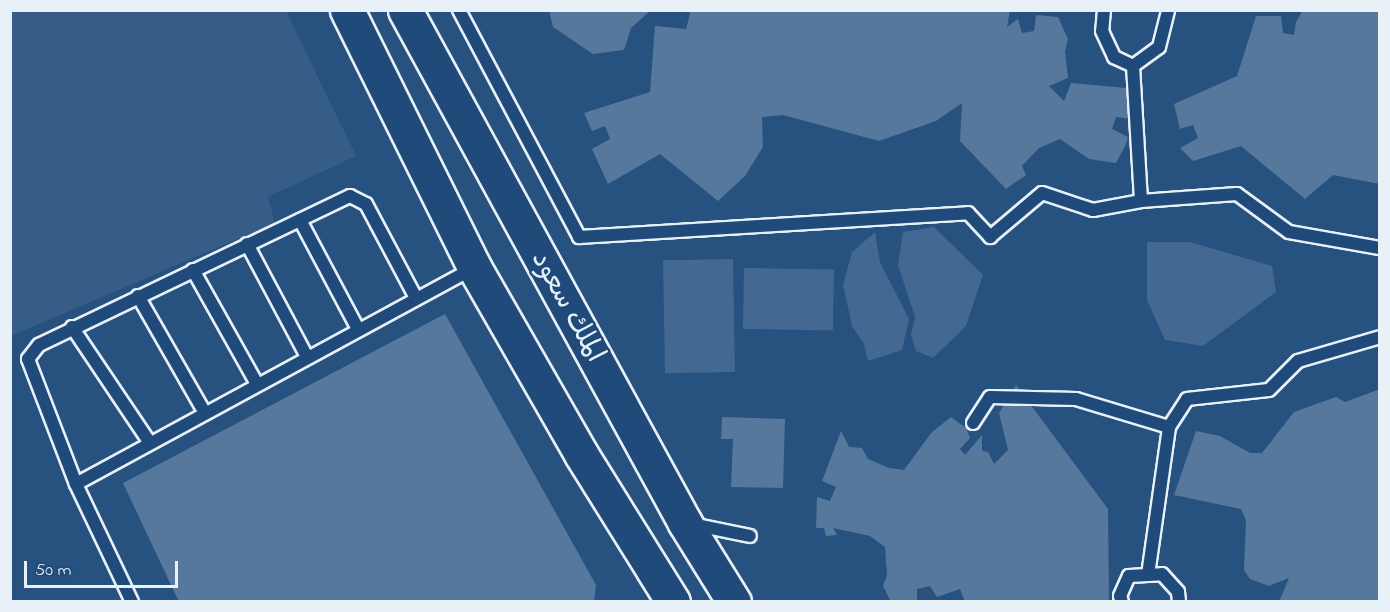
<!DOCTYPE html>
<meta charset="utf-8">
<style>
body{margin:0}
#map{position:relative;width:1390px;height:612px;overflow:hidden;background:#27517f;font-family:"Indie Flower","Playpen Sans Arabic",sans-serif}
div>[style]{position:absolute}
.built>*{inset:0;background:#355d88}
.green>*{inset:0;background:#436891;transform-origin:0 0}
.building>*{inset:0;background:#57789d}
.roads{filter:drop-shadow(2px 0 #e8f1f8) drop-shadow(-2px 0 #e8f1f8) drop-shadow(0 2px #e8f1f8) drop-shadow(0 -2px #e8f1f8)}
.lane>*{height:12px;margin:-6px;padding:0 6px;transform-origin:6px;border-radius:6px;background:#1f4a7a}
.primary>*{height:33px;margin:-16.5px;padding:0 16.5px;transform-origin:16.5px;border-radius:16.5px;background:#1f4a7a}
span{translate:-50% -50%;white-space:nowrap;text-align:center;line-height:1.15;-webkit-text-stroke:5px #1f4a7a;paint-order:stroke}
.street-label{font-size:27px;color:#e8f1f8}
.frame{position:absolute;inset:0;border:12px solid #e8f1f8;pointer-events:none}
.scale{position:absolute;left:24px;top:561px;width:154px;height:27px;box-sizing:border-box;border:3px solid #e8f1f8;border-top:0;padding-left:8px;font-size:18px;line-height:21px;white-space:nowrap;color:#e8f1f8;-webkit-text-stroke:4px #1f4a7a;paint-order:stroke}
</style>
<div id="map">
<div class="built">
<i style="clip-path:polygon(11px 10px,286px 11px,356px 156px,268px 197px,275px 223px,11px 336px)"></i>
</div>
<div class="green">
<i style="clip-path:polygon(934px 227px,983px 275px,966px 326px,933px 358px,916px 351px,911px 335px,915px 317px,898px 265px,903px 232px)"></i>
<i style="clip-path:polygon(875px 232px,880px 262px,909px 319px,902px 350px,868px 361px,864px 344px,852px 326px,843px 285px,852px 252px)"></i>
<i style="clip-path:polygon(1147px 242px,1190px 242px,1272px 266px,1276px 292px,1203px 346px,1165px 340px,1147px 300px)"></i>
<i style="left:733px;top:259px;width:113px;height:70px;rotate:89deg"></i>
<i style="left:744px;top:268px;width:90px;height:61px;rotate:1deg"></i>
</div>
<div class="building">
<i style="clip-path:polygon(549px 10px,651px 10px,631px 28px,624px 50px,593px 54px,553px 27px)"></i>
<i style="clip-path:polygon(691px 10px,1010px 10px,1007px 27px,1018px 19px,1022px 33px,1034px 31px,1036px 15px,1058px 17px,1068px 39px,1065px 52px,1068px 78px,1049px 86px,1064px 101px,1071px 83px,1126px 88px,1135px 101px,1131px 119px,1116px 117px,1112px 129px,1128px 137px,1126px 144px,1116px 163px,1089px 159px,1060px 139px,1039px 148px,1022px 166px,1026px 175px,1006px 189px,960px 141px,962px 103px,936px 121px,879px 141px,783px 115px,762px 117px,763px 147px,745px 176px,718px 201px,660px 154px,608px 184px,592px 149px,610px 139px,605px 126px,592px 131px,584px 113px,650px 92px,655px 26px,686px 29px)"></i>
<i style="clip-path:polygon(1303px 10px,1380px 10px,1380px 184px,1333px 175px,1305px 199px,1241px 146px,1193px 161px,1180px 148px,1198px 138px,1193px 125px,1180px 129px,1174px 104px,1237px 76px,1256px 16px,1281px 16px,1283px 33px,1294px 35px,1296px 22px)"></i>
<i style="clip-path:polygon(445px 314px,596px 585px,594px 602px,179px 602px,123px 483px)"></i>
<i style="clip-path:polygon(1016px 385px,1108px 509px,1109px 602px,965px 602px,960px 589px,937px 597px,930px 586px,917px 589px,917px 602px,891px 602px,883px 586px,887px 575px,885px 547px,870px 536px,833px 528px,837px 535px,826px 536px,824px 528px,816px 528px,817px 497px,830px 501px,836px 487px,822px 481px,841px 431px,849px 447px,862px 448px,868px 459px,889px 468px,904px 470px,931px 433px,951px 417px,966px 428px,970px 438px,960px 449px,965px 455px,982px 435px,982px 451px,988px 452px,994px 464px,1008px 450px,999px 413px)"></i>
<i style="clip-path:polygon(1380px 389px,1380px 602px,1279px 602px,1289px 578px,1269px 586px,1250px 579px,1244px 570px,1246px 520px,1241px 509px,1174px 495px,1196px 431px,1220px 436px,1250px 453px,1262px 453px,1294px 412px,1336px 397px,1345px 402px)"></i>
<i style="clip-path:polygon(722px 417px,785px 419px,783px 488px,731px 487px,733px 439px,721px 439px)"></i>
</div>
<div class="roads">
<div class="lane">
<i style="left:459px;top:10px;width:257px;rotate:62.1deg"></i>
<i style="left:579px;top:237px;width:390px;rotate:-3.5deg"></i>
<i style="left:968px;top:213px;width:33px;rotate:47deg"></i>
<i style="left:990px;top:237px;width:68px;rotate:-40.2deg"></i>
<i style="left:1042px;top:193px;width:54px;rotate:18.4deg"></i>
<i style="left:1093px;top:210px;width:49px;rotate:-10.6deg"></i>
<i style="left:1141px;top:201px;width:96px;rotate:-4.2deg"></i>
<i style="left:1237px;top:194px;width:64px;rotate:36.2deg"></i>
<i style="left:1289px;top:232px;width:92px;rotate:10deg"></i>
<i style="left:1104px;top:10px;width:21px;rotate:95deg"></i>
<i style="left:1102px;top:31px;width:29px;rotate:65deg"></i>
<i style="left:1114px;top:57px;width:21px;rotate:25deg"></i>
<i style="left:1133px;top:66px;width:32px;rotate:-36deg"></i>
<i style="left:1159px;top:47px;width:38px;rotate:-76deg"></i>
<i style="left:1133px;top:66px;width:135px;rotate:86.6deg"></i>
<i style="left:300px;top:220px;width:123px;rotate:62deg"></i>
<i style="left:247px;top:244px;width:128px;rotate:62deg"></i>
<i style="left:193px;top:270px;width:131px;rotate:60.7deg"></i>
<i style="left:138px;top:296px;width:135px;rotate:60.2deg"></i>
<i style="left:72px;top:327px;width:140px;rotate:56.1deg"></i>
<i style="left:973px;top:423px;width:31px;rotate:-57deg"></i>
<i style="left:990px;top:397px;width:86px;rotate:1.3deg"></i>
<i style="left:1076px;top:399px;width:97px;rotate:16.8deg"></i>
<i style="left:1169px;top:427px;width:33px;rotate:-57deg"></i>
<i style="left:1187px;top:399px;width:82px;rotate:-6.3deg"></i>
<i style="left:1269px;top:390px;width:41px;rotate:-45deg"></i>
<i style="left:1298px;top:361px;width:85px;rotate:-16.3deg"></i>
<i style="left:76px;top:484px;width:452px;rotate:-28.5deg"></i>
<i style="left:692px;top:524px;width:59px;rotate:11.7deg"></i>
<i style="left:1148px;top:575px;width:149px;rotate:-81.9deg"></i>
<i style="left:132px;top:602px;width:131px;rotate:-115.4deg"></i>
<i style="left:76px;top:484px;width:134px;rotate:-111deg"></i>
<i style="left:28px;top:359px;width:18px;rotate:-52deg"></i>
<i style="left:39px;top:345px;width:345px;rotate:-25.6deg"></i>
<i style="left:350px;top:196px;width:18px;rotate:27deg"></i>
<i style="left:366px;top:204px;width:106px;rotate:62deg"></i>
<i style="left:1122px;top:602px;width:6px;rotate:-108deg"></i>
<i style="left:1120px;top:596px;width:22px;rotate:-66deg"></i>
<i style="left:1129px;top:576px;width:33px;rotate:-3deg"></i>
<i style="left:1162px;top:574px;width:24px;rotate:48deg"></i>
<i style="left:1178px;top:592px;width:10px;rotate:84deg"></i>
</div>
<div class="primary">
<i style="left:347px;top:10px;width:287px;rotate:63.7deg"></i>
<i style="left:474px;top:267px;width:215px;rotate:60.2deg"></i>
<i style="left:581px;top:454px;width:174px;rotate:58.1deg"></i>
<i style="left:405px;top:10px;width:584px;rotate:61.37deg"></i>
<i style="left:685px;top:523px;width:93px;rotate:58.2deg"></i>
</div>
</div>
<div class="street-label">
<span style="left:567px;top:307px;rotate:61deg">الملك سعود</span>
</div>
<div class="frame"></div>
<div class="scale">50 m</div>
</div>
